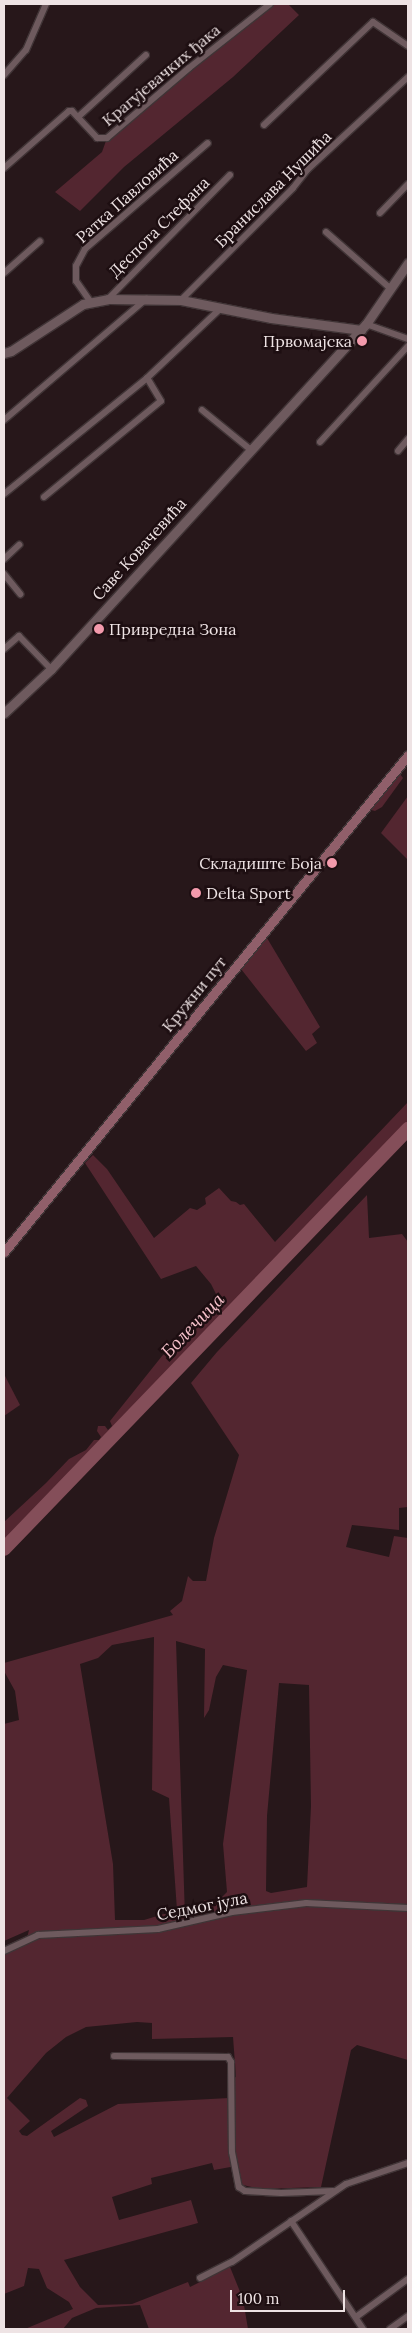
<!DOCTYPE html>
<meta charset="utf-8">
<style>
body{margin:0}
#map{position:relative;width:412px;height:2333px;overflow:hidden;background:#27171a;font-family:Lora,serif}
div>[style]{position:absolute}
.green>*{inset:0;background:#532630}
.river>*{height:14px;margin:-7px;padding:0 7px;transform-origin:7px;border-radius:7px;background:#844e59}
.roads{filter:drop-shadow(1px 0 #403436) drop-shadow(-1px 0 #403436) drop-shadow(0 1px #403436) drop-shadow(0 -1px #403436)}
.minor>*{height:6px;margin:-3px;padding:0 3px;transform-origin:3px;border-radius:3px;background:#6e5a5e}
.tertiary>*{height:9px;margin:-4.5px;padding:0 4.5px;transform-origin:4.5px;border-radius:4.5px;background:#6e5a5e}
.secondary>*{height:9px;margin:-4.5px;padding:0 4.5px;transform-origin:4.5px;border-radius:4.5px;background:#905f6a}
.dots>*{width:14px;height:14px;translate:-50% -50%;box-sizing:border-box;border:2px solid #1d0e11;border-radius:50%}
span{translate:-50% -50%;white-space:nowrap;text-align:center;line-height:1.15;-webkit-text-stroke:5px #1d0e11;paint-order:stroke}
.street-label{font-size:16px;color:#eee3e4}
.poi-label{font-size:16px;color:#eee3e4}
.right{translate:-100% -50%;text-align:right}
.left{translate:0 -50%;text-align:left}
.water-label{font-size:18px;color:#f8c3cc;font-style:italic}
.frame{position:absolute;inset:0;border:5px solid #eee3e4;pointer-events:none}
.scale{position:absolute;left:230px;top:2290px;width:115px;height:22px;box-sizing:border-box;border:2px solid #eee3e4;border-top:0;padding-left:6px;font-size:15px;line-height:18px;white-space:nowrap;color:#eee3e4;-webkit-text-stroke:4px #1d0e11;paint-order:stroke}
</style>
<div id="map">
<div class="green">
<i style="clip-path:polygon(270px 4px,288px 4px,299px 15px,233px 77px,124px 167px,80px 211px,55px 192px,102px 152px,107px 138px)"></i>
<i style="clip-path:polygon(400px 774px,403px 778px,382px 807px,375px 811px,371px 810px)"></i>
<i style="clip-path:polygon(408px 796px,408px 860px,381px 833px)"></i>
<i style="clip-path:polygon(267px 938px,320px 1027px,312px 1034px,317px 1043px,306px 1051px,241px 969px)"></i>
<i style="clip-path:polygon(408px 1102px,408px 1124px,114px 1431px,4px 1541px,4px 1522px,46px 1483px,69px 1459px,86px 1450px,94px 1440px,99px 1440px,101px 1437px,97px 1431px,98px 1426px,105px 1426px,108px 1430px,112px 1426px,110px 1421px,162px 1356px,219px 1300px,211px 1284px,196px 1266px,161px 1279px,85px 1163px,93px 1155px,107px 1169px,154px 1238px,190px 1208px,197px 1210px,206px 1204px,205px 1198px,219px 1188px,231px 1201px,236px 1202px,240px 1205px,244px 1204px,275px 1242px)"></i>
<i style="clip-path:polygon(evenodd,367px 1195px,369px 1238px,402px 1234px,408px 1242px,408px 1507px,399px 1508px,399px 1530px,352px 1525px,346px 1547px,389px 1557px,394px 1536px,408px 1538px,408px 2060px,357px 2045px,351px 2050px,321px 2187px,260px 2189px,243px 2185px,239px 2182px,236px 2166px,214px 2170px,212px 2163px,151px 2178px,152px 2184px,112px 2197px,119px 2220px,191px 2200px,198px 2223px,64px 2260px,80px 2287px,98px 2305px,132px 2304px,188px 2282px,190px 2287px,230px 2267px,243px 2299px,248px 2329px,149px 2329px,140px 2305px,96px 2308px,72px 2318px,63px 2329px,25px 2329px,73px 2309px,69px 2302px,47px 2288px,39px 2269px,28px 2268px,24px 2286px,4px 2294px,4px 1954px,26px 1942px,29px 1930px,4px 1941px,4px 1724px,19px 1720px,15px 1691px,4px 1671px,4px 1663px,173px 1615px,170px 1611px,182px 1601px,188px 1576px,193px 1581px,206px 1581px,214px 1538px,239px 1455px,191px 1383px,217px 1352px,367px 1195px,154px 1637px,152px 1790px,169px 1798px,177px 1910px,144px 1920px,115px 1920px,113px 1864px,80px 1664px,98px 1658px,112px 1645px,154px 1637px,367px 1195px,176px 1641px,205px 1649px,204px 1718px,209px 1710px,216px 1677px,223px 1665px,247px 1670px,223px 1844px,227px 1892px,219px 1900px,204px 1900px,203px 1912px,185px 1917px,176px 1641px,367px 1195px,279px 1683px,309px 1685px,311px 1806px,307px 1887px,271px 1893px,266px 1891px,267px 1816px,279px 1683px,367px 1195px,137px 2022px,152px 2023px,152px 2039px,233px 2037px,236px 2077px,229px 2078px,229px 2098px,118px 2104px,54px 2137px,51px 2131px,88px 2106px,86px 2100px,80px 2098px,27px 2136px,22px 2135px,19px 2131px,30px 2121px,7px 2098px,46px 2053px,66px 2037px,86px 2027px,137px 2022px)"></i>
<i style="clip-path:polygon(4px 1374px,20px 1405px,4px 1416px)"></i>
</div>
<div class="river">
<i style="left:4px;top:1549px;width:583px;rotate:-46.11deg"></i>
</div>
<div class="roads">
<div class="minor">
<i style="left:4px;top:75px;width:33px;rotate:-49deg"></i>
<i style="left:26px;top:50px;width:50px;rotate:-66.5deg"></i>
<i style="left:78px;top:117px;width:92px;rotate:-42.4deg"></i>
<i style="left:264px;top:125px;width:150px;rotate:-43.4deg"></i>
<i style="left:373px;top:22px;width:42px;rotate:34.4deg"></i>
<i style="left:4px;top:168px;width:86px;rotate:-41.2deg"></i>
<i style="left:69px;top:111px;width:3px"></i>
<i style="left:72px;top:111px;width:37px;rotate:47deg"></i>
<i style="left:97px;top:138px;width:10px"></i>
<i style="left:107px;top:138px;width:108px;rotate:-40.5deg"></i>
<i style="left:189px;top:68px;width:103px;rotate:-38.3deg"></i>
<i style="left:380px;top:213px;width:40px;rotate:-46deg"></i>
<i style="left:326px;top:232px;width:86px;rotate:41.2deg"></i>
<i style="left:4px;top:273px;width:48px;rotate:-41.6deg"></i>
<i style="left:108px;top:299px;width:174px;rotate:-45.5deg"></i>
<i style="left:181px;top:300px;width:158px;rotate:-45deg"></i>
<i style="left:293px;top:188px;width:24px;rotate:-52deg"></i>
<i style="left:308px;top:169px;width:136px;rotate:-42.6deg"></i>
<i style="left:90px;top:301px;width:24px;rotate:-125deg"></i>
<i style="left:76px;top:281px;width:15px;rotate:-90deg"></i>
<i style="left:76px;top:266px;width:19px;rotate:-62deg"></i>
<i style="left:85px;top:249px;width:162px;rotate:-40.8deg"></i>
<i style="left:366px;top:324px;width:45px;rotate:19.7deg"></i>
<i style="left:202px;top:410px;width:63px;rotate:39.2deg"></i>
<i style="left:4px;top:420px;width:187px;rotate:-40.4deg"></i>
<i style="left:320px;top:442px;width:130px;rotate:-47.5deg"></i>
<i style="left:398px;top:451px;width:16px;rotate:-50deg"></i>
<i style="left:4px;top:494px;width:184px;rotate:-39deg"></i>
<i style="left:147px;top:378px;width:100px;rotate:-43.4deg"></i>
<i style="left:44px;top:497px;width:151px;rotate:-39.4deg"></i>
<i style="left:161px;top:401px;width:27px;rotate:-121deg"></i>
<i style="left:4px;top:559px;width:21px;rotate:-43deg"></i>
<i style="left:4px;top:574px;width:26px;rotate:51deg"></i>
<i style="left:4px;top:649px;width:20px;rotate:-41deg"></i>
<i style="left:19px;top:636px;width:46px;rotate:45.9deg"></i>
<i style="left:4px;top:1951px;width:38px;rotate:-25deg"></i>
<i style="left:38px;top:1935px;width:120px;rotate:-2.9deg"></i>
<i style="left:158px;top:1929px;width:76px;rotate:-12.9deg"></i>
<i style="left:232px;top:1912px;width:75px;rotate:-6.9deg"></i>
<i style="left:306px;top:1903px;width:102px;rotate:2.8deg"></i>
<i style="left:114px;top:2056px;width:114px;rotate:0.5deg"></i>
<i style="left:228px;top:2057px;width:6px;rotate:59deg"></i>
<i style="left:231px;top:2062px;width:90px;rotate:89.4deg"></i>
<i style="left:232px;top:2152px;width:36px;rotate:79deg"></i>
<i style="left:239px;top:2187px;width:7px;rotate:34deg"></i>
<i style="left:245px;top:2191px;width:36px;rotate:3deg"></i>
<i style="left:281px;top:2193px;width:52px;rotate:-2.2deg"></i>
<i style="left:291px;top:2221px;width:130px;rotate:56.3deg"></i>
<i style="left:200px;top:2278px;width:36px;rotate:-27deg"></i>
<i style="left:232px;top:2262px;width:138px;rotate:-34.4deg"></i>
<i style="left:346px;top:2184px;width:65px;rotate:-18.7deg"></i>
<i style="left:356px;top:2317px;width:64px;rotate:-36.2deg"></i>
<i style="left:390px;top:2329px;width:22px;rotate:-36deg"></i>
</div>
<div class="tertiary">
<i style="left:4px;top:353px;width:7px;rotate:-16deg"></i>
<i style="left:11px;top:351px;width:86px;rotate:-33.1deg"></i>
<i style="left:83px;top:304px;width:25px;rotate:-11deg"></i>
<i style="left:108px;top:299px;width:73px;rotate:0.8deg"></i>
<i style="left:181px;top:300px;width:92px;rotate:11.3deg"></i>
<i style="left:271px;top:318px;width:91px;rotate:7.6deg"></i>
<i style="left:4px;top:713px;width:64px;rotate:-43.1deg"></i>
<i style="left:51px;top:669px;width:467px;rotate:-47.6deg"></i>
<i style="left:366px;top:324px;width:74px;rotate:-55.5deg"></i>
</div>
<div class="secondary">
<i style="left:4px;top:1252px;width:640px;rotate:-50.89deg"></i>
</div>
</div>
<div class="dots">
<i style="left:362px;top:341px;background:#f39aac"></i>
<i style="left:99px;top:629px;background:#f39aac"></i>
<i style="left:332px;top:863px;background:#f39aac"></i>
<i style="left:196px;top:893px;background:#f39aac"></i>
</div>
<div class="street-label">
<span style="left:161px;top:75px;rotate:-40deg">Крагујевачких ђака</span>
<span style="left:273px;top:189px;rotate:-45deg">Бранислава Нушића</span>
<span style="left:127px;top:196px;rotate:-42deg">Ратка Павловића</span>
<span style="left:159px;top:227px;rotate:-45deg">Деспота Стефана</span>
<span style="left:139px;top:549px;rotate:-48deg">Саве Ковачевића</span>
<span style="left:194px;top:994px;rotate:-51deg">Кружни пут</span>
<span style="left:202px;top:1906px;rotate:-11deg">Седмог јула</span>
</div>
<div class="poi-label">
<span class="right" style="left:352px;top:341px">Првомајска</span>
<span class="left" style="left:109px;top:629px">Привредна Зона</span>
<span class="right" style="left:322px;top:863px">Складиште Боја</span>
<span class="left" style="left:206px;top:893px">Delta Sport</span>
</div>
<div class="water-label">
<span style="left:193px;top:1326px;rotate:-46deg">Болечица</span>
</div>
<div class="frame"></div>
<div class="scale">100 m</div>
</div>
